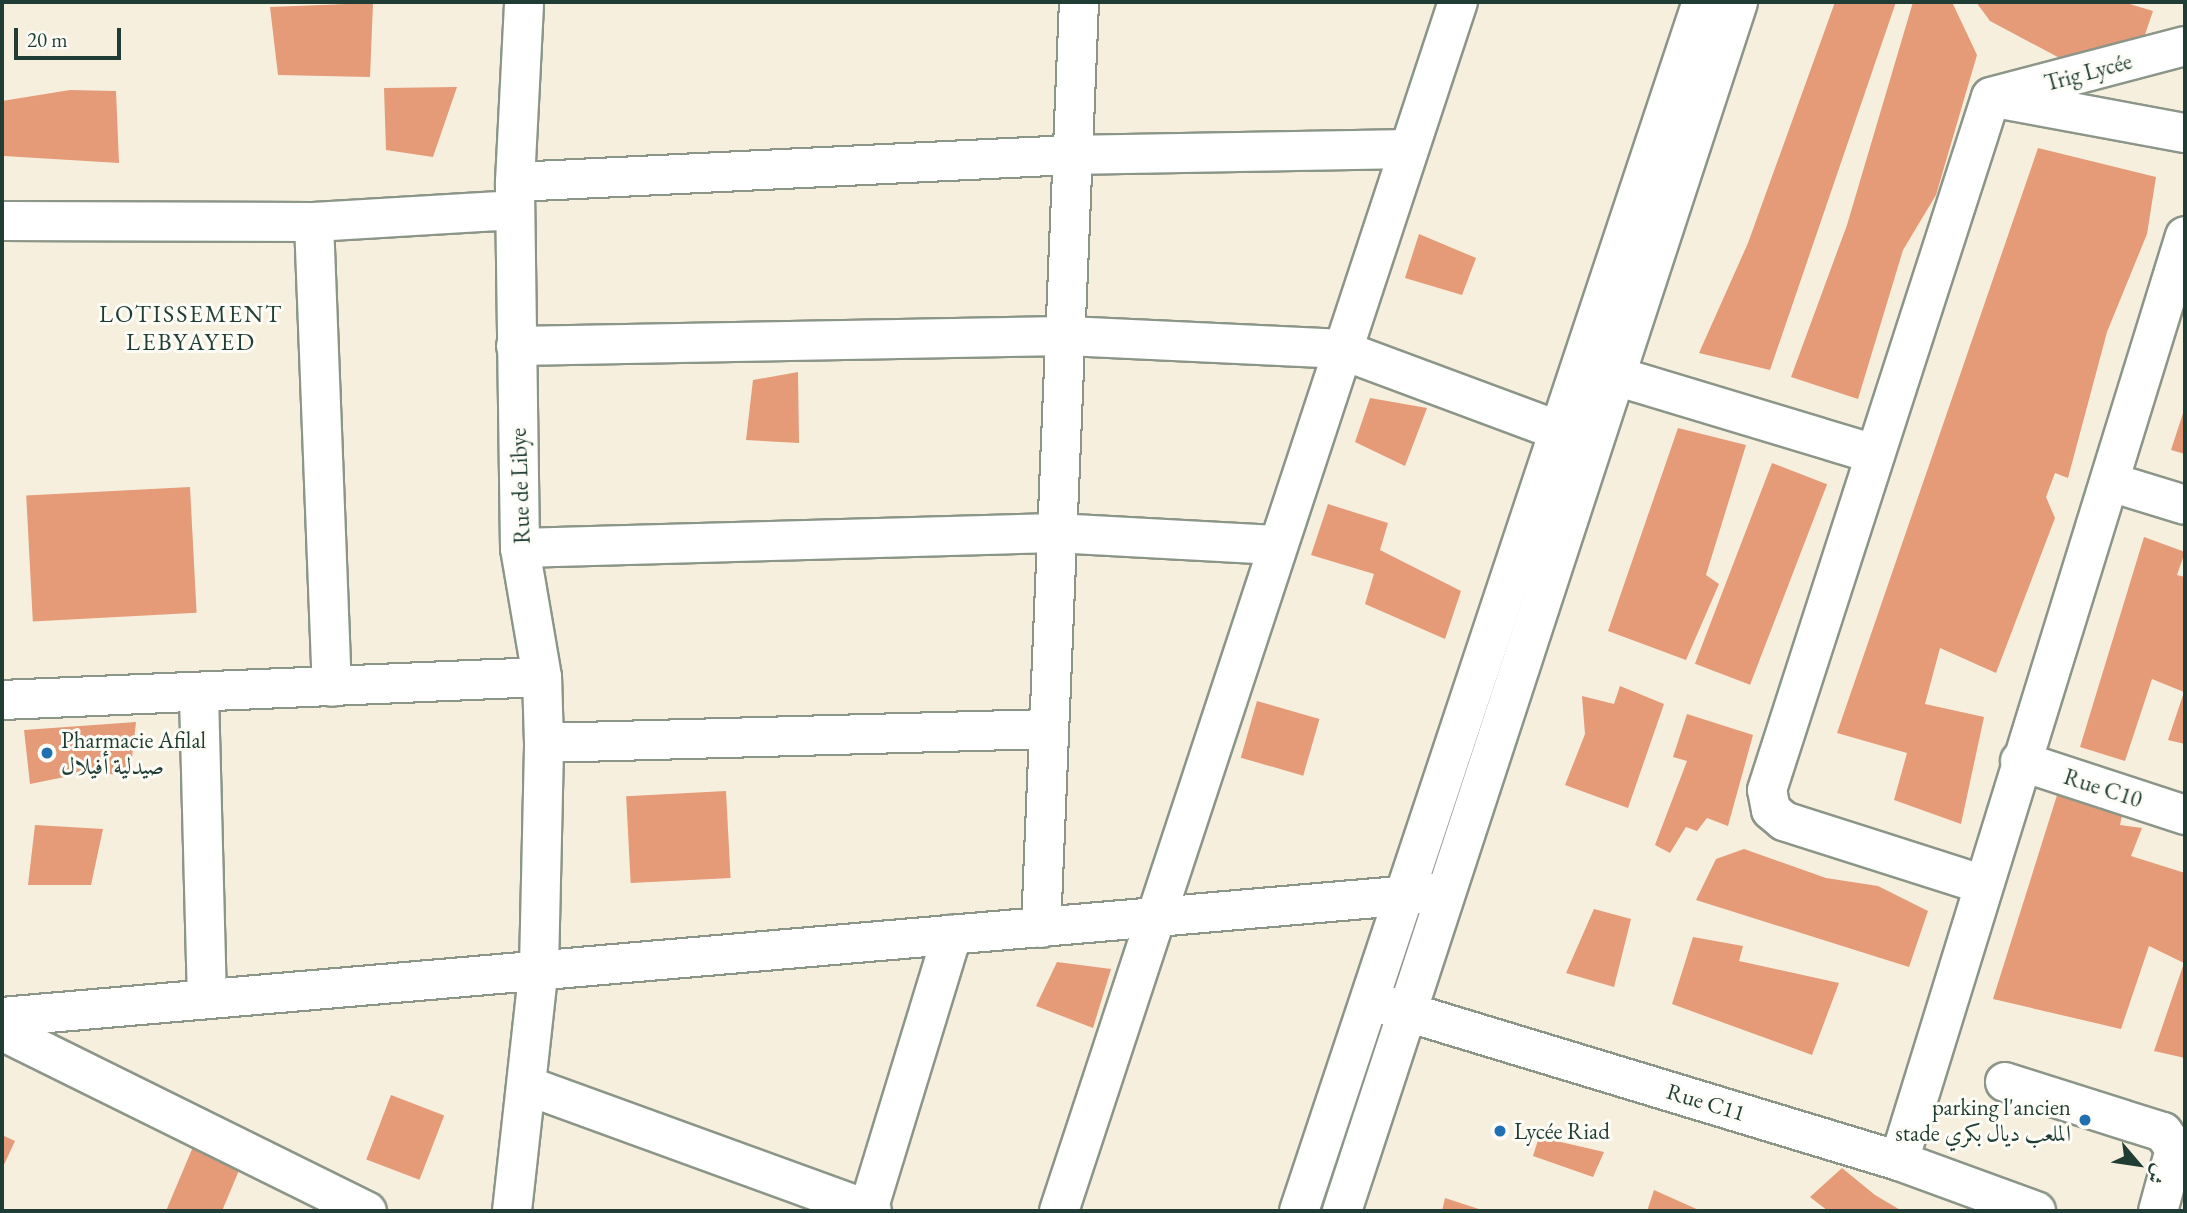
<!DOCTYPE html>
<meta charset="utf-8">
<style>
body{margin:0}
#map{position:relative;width:2187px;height:1213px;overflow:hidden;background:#f7efde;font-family:"EB Garamond",Amiri,serif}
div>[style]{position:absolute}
.building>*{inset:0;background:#e59a78;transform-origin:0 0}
.roads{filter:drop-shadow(2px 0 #8b9689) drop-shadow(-2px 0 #8b9689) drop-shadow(0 2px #8b9689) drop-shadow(0 -2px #8b9689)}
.minor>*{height:38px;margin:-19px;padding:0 19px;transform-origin:19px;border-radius:19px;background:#fff}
.major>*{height:38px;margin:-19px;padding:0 19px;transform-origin:19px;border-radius:19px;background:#fff}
.dots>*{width:19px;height:19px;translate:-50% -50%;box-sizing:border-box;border:4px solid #fdfcf7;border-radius:50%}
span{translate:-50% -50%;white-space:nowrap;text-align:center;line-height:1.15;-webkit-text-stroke:6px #fdfcf7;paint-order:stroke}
.street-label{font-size:23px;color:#1f3d34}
.poi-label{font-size:23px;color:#1f3d34}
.left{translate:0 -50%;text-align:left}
.right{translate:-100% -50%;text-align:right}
.neighbourhood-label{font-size:24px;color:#1f3d34;letter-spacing:2px}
.frame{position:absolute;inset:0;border:4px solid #1f3d34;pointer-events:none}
.north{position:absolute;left:2103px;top:1129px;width:70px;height:70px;-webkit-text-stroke:5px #fdfcf7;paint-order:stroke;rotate:119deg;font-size:19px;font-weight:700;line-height:28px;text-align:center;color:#1f3d34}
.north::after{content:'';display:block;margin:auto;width:24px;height:32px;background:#1f3d34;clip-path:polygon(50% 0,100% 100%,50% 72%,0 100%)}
.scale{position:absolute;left:14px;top:28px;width:107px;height:32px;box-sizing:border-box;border:4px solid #1f3d34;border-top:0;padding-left:9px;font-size:21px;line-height:24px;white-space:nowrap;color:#1f3d34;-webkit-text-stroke:5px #fdfcf7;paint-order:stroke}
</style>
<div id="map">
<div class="building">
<i style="clip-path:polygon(1835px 2px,1896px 2px,1770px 370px,1699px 353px,1748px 243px)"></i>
<i style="clip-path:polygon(1913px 2px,1952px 2px,1977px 55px,1936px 195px,1903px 250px,1858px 399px,1791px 377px,1847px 225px)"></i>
<i style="clip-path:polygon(1976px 2px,2123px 2px,2153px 11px,2138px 55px,2082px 70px,1990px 21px)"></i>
<i style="clip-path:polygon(373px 3px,370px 77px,278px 75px,270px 7px)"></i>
<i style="clip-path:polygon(457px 87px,433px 157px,386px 150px,384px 88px)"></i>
<i style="clip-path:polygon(70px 90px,116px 91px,119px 163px,4px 156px,2px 101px)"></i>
<i style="clip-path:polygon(2038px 148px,2156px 177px,2147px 234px,2107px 332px,2068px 478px,2055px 473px,2046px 497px,2055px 518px,1996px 673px,1940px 648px,1925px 704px,1984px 717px,1961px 824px,1894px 800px,1907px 753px,1837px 733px)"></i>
<i style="clip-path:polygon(1419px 234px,1476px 258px,1462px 295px,1405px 278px)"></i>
<i style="clip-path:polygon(798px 372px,799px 443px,746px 440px,753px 380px)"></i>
<i style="clip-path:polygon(1370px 398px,1427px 408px,1405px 466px,1355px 442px)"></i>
<i style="clip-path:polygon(2185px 407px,2185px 454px,2171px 450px)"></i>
<i style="clip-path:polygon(1678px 428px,1746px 445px,1706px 575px,1719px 584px,1686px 660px,1608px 631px)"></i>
<i style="left:1772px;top:463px;width:59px;height:215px;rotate:21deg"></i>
<i style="left:190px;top:487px;width:126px;height:164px;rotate:87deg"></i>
<i style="clip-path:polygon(1328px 504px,1388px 523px,1380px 550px,1461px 591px,1445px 639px,1365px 604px,1374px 574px,1311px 555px)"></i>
<i style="clip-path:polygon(2144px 537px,2185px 552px,2177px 575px,2185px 577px,2185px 744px,2168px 740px,2184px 692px,2152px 679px,2125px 761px,2080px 747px)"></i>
<i style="clip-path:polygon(1620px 686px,1664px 704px,1628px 808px,1565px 785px,1585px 734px,1582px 696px,1614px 704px)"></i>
<i style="left:1257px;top:701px;width:65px;height:59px;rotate:16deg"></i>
<i style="clip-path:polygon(1687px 714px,1753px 735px,1728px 826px,1707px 818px,1697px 831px,1686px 827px,1670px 853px,1655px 845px,1687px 761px,1673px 757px)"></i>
<i style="clip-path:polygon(136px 722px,130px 776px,89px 772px,30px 784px,24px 730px)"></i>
<i style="left:726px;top:791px;width:87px;height:100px;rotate:87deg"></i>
<i style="clip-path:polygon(2058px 792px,2123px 811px,2120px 825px,2142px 828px,2131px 856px,2185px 873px,2185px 1058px,2154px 1051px,2184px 963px,2149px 946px,2121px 1029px,1993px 999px)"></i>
<i style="clip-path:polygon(35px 825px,103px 829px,91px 885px,28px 885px)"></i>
<i style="clip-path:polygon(1744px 849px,1826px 878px,1878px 886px,1928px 911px,1909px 967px,1696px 900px,1716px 859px)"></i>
<i style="clip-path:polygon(1594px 909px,1631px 919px,1614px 987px,1566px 973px)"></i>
<i style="clip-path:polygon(1693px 937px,1743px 946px,1739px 961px,1839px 983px,1812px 1055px,1672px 1004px)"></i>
<i style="clip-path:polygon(1057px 962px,1111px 969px,1093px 1028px,1036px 1006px)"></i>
<i style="left:391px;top:1095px;width:57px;height:69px;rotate:21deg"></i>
<i style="clip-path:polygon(2px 1135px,15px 1141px,2px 1169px)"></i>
<i style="clip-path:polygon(1539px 1137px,1604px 1152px,1593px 1177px,1533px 1156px)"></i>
<i style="clip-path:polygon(195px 1142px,240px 1168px,222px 1211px,166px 1211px)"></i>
<i style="clip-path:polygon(1842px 1168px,1875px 1195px,1902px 1211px,1828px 1211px,1810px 1197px)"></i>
<i style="clip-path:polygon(1654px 1190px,1701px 1211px,1647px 1211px)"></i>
<i style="clip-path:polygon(1445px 1198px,1485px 1211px,1442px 1211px)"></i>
</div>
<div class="roads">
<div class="minor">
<i style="left:1991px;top:97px;width:201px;rotate:-14.7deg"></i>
<i style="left:2001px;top:99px;width:187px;rotate:10.5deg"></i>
<i style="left:515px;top:182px;width:558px;rotate:-2.78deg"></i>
<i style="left:1072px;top:155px;width:334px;rotate:-1deg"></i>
<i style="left:2px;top:221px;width:312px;rotate:0.2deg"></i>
<i style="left:314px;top:222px;width:201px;rotate:-3.4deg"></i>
<i style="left:314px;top:222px;width:465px;rotate:87.8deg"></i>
<i style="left:516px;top:346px;width:551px;rotate:-1.04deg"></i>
<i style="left:1067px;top:336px;width:272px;rotate:2.7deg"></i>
<i style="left:1339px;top:349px;width:267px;rotate:20.4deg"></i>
<i style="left:1586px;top:367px;width:302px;rotate:16.8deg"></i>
<i style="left:2110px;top:482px;width:78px;rotate:17deg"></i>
<i style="left:520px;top:548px;width:535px;rotate:-1.61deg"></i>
<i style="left:1055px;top:533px;width:221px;rotate:3.1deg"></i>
<i style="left:199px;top:695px;width:304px;rotate:88.5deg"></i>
<i style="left:2px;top:700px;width:540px;rotate:-2.44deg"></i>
<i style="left:544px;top:743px;width:503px;rotate:-1.59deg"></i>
<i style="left:2020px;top:761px;width:174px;rotate:18.1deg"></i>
<i style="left:1981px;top:884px;width:207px;rotate:-162.3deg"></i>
<i style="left:1784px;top:821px;width:17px;rotate:-140deg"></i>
<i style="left:1771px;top:810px;width:20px;rotate:-101deg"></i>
<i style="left:1767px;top:790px;width:728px;rotate:-72.09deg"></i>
<i style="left:1041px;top:928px;width:927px;rotate:-87.65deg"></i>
<i style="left:1374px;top:1002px;width:549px;rotate:16.85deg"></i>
<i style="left:1899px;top:1161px;width:146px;rotate:20.1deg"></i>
<i style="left:2px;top:1017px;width:1437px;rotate:-4.95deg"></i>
<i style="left:2px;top:1031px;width:407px;rotate:26.3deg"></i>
<i style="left:2005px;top:1082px;width:166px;rotate:17.6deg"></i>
<i style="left:2163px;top:1132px;width:21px;rotate:55deg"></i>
<i style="left:2175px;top:1149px;width:64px;rotate:105.3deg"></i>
<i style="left:528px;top:1086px;width:366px;rotate:20deg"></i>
<i style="left:1899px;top:1161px;width:968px;rotate:-72.82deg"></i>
<i style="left:868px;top:1210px;width:288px;rotate:-73deg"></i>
<i style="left:512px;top:1211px;width:244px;rotate:-83.7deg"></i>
<i style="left:539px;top:968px;width:225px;rotate:-88.7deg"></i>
<i style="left:544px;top:743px;width:66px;rotate:-91.7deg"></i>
<i style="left:542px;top:677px;width:131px;rotate:-99.7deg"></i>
<i style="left:520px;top:548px;width:366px;rotate:-90.8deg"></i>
<i style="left:515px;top:182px;width:180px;rotate:-87.1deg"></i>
<i style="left:1059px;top:1211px;width:1273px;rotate:-71.74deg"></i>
</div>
<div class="major">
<i style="left:1299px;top:1211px;width:1274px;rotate:-71.57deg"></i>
<i style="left:1342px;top:1211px;width:1272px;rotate:-71.86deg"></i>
</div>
</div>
<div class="dots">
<i style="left:47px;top:753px;background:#1f6fb2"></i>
<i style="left:2085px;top:1120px;background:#1f6fb2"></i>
<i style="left:1500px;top:1131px;background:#1f6fb2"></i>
</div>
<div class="street-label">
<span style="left:2088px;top:72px;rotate:-15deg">Trig Lycée</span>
<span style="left:520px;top:486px;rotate:-92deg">Rue de Libye</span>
<span style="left:2103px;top:788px;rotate:18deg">Rue C10</span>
<span style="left:1706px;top:1102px;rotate:17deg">Rue C11</span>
</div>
<div class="poi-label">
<span class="left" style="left:61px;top:753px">Pharmacie Afilal<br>صيدلية أفيلال</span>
<span class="right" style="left:2071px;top:1120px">parking l'ancien<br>stade الملعب ديال بكري</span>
<span class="left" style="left:1514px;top:1131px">Lycée Riad</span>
</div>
<div class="neighbourhood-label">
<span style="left:191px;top:328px">LOTISSEMENT<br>LEBYAYED</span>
</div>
<div class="frame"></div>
<div class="north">ش</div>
<div class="scale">20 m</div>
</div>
